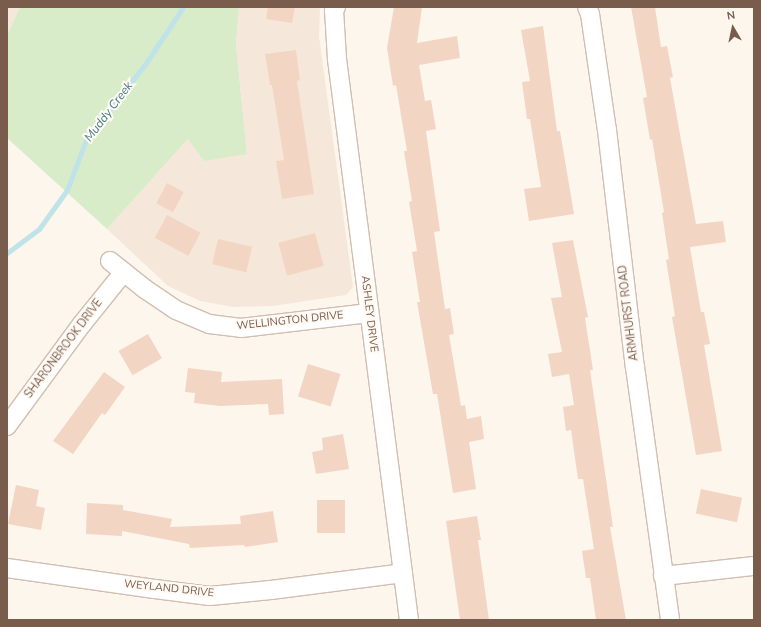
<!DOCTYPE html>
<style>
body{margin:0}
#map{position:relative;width:761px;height:627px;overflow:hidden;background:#fdf6ec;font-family:"Nunito Sans",sans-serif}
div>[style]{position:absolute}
.residential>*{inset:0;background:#f5e8da}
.green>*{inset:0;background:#d8ecc9}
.stream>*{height:5px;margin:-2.5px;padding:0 2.5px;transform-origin:2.5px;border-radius:2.5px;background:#bfe3e8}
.building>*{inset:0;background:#f3d5c3;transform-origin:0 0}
.roads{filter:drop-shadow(1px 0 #d1beb0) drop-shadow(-1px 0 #d1beb0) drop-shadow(0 1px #d1beb0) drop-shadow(0 -1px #d1beb0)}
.street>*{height:18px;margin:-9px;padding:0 9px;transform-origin:9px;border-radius:9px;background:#fff}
span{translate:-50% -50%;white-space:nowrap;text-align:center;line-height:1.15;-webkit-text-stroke:4px #fffaf3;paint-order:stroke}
.street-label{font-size:11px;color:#7a5c4d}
.water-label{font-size:12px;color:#437c86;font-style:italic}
.frame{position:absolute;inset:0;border:8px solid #7a5c4d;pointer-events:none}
.north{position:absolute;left:713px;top:8px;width:40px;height:40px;-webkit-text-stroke:3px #fffaf3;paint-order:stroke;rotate:351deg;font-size:11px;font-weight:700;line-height:16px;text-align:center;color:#7a5c4d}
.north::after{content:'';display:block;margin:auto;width:14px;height:18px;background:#7a5c4d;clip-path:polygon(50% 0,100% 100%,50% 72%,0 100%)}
</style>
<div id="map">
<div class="residential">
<i style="clip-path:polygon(7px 7px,20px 7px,7px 35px)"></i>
<i style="clip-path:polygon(239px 7px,320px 7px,319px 36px,353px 287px,346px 295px,273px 306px,233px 307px,200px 301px,168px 286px,107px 229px,188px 139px,247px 154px,236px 45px)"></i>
</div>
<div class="green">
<i style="clip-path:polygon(20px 7px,239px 7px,236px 45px,247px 154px,204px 161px,188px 139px,107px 229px,7px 138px,7px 35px)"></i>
</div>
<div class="stream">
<i style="left:7px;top:253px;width:40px;rotate:-37deg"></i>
<i style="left:39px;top:229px;width:48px;rotate:-54.3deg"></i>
<i style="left:67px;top:190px;width:53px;rotate:-69.2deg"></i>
<i style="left:86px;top:140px;width:98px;rotate:-52.1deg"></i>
<i style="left:146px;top:63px;width:67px;rotate:-56.5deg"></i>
</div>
<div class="building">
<i style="clip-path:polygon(268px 7px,295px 7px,292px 23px,266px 19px)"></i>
<i style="clip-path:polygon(394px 7px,422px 7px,417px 43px,457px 36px,460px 58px,419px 65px,425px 101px,431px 100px,436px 129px,426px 131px,440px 231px,434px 232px,445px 309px,450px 308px,454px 334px,449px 335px,461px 406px,465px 405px,467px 419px,481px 416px,484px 439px,469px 442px,476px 489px,453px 493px,437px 394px,433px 394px,417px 302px,420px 302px,412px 252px,417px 251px,409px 202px,412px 201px,404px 151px,407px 151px,396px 85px,393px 86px,387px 48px)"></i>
<i style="clip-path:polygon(631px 7px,655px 7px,661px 47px,667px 46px,673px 77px,670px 78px,696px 224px,723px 221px,726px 242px,690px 247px,701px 312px,704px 312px,710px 344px,704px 345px,722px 451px,696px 455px,672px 317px,675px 316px,666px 260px,669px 259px,662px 213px,664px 212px,652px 139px,650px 140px,643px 98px,647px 97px)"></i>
<i style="clip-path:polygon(543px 26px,557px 131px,560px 131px,574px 214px,529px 221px,524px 189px,541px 187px,530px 119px,527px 119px,522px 82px,530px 81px,521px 30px)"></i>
<i style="clip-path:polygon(296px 50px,300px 80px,297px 81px,314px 194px,282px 199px,276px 161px,284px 160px,272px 85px,270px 85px,265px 54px)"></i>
<i style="left:167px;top:183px;width:19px;height:23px;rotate:28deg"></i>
<i style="left:167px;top:215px;width:38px;height:26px;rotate:28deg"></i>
<i style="left:315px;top:233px;width:34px;height:38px;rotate:75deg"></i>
<i style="left:218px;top:239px;width:35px;height:26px;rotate:13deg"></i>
<i style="clip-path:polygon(573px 240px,588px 317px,585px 318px,593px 370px,590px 370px,613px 527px,610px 527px,626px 620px,596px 620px,590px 578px,586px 578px,582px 551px,594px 549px,583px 479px,578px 479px,571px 430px,566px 431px,563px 407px,574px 405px,569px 374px,552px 377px,548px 354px,562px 352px,551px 298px,562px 297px,552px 243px)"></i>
<i style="left:148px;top:334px;width:28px;height:34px;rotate:60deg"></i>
<i style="left:308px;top:364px;width:34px;height:34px;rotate:17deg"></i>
<i style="clip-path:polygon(188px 368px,222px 372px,221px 382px,282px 379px,284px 414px,269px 415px,268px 404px,220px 406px,194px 403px,195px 393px,185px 392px)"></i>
<i style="clip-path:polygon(104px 372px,125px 387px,105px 415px,102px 413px,73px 454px,53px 441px)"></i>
<i style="clip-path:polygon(343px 434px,349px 469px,316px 474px,312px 452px,323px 450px,322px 438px)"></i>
<i style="clip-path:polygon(16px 485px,39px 490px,36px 506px,45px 508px,41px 530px,8px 524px)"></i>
<i style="left:701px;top:489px;width:42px;height:25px;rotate:12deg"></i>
<i style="left:345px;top:500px;width:33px;height:28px;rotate:90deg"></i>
<i style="clip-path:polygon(87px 503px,123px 505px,123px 510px,172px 519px,170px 527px,241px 524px,240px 516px,273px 511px,278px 542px,245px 547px,244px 545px,190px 548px,189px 544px,122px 531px,122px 536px,86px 534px)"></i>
<i style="clip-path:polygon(477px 516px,481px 540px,478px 540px,489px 620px,460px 620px,446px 521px)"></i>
</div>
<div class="roads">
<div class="street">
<i style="left:336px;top:7px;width:4px;rotate:124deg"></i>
<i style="left:334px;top:10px;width:49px;rotate:86.5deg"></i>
<i style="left:337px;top:59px;width:566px;rotate:82.69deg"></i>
<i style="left:587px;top:7px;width:8px;rotate:67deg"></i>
<i style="left:590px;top:14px;width:117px;rotate:81.7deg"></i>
<i style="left:607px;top:130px;width:239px;rotate:83.3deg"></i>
<i style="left:635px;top:367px;width:255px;rotate:82.1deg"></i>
<i style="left:110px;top:261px;width:45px;rotate:38.7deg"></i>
<i style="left:145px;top:289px;width:37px;rotate:34deg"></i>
<i style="left:176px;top:310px;width:36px;rotate:23deg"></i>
<i style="left:209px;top:324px;width:32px;rotate:7deg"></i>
<i style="left:241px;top:328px;width:129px;rotate:-6.7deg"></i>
<i style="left:7px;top:426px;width:127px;rotate:-53.7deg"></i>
<i style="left:82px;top:324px;width:65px;rotate:-51.2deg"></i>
<i style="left:7px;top:568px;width:149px;rotate:8.1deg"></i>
<i style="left:155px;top:589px;width:55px;rotate:7.3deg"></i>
<i style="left:210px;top:596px;width:61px;rotate:-5.6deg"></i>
<i style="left:271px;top:590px;width:133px;rotate:-7.3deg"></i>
<i style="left:663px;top:576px;width:92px;rotate:-6.3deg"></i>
</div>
</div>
<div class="street-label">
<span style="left:629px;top:313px;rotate:-97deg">ARMHURST ROAD</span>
<span style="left:369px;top:314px;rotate:83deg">ASHLEY DRIVE</span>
<span style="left:290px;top:321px;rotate:-6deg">WELLINGTON DRIVE</span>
<span style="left:64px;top:349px;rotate:-53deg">SHARONBROOK DRIVE</span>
<span style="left:169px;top:589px;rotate:6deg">WEYLAND DRIVE</span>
</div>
<div class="water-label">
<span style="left:109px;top:112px;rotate:-53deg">Muddy Creek</span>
</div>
<div class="frame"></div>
<div class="north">N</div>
</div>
